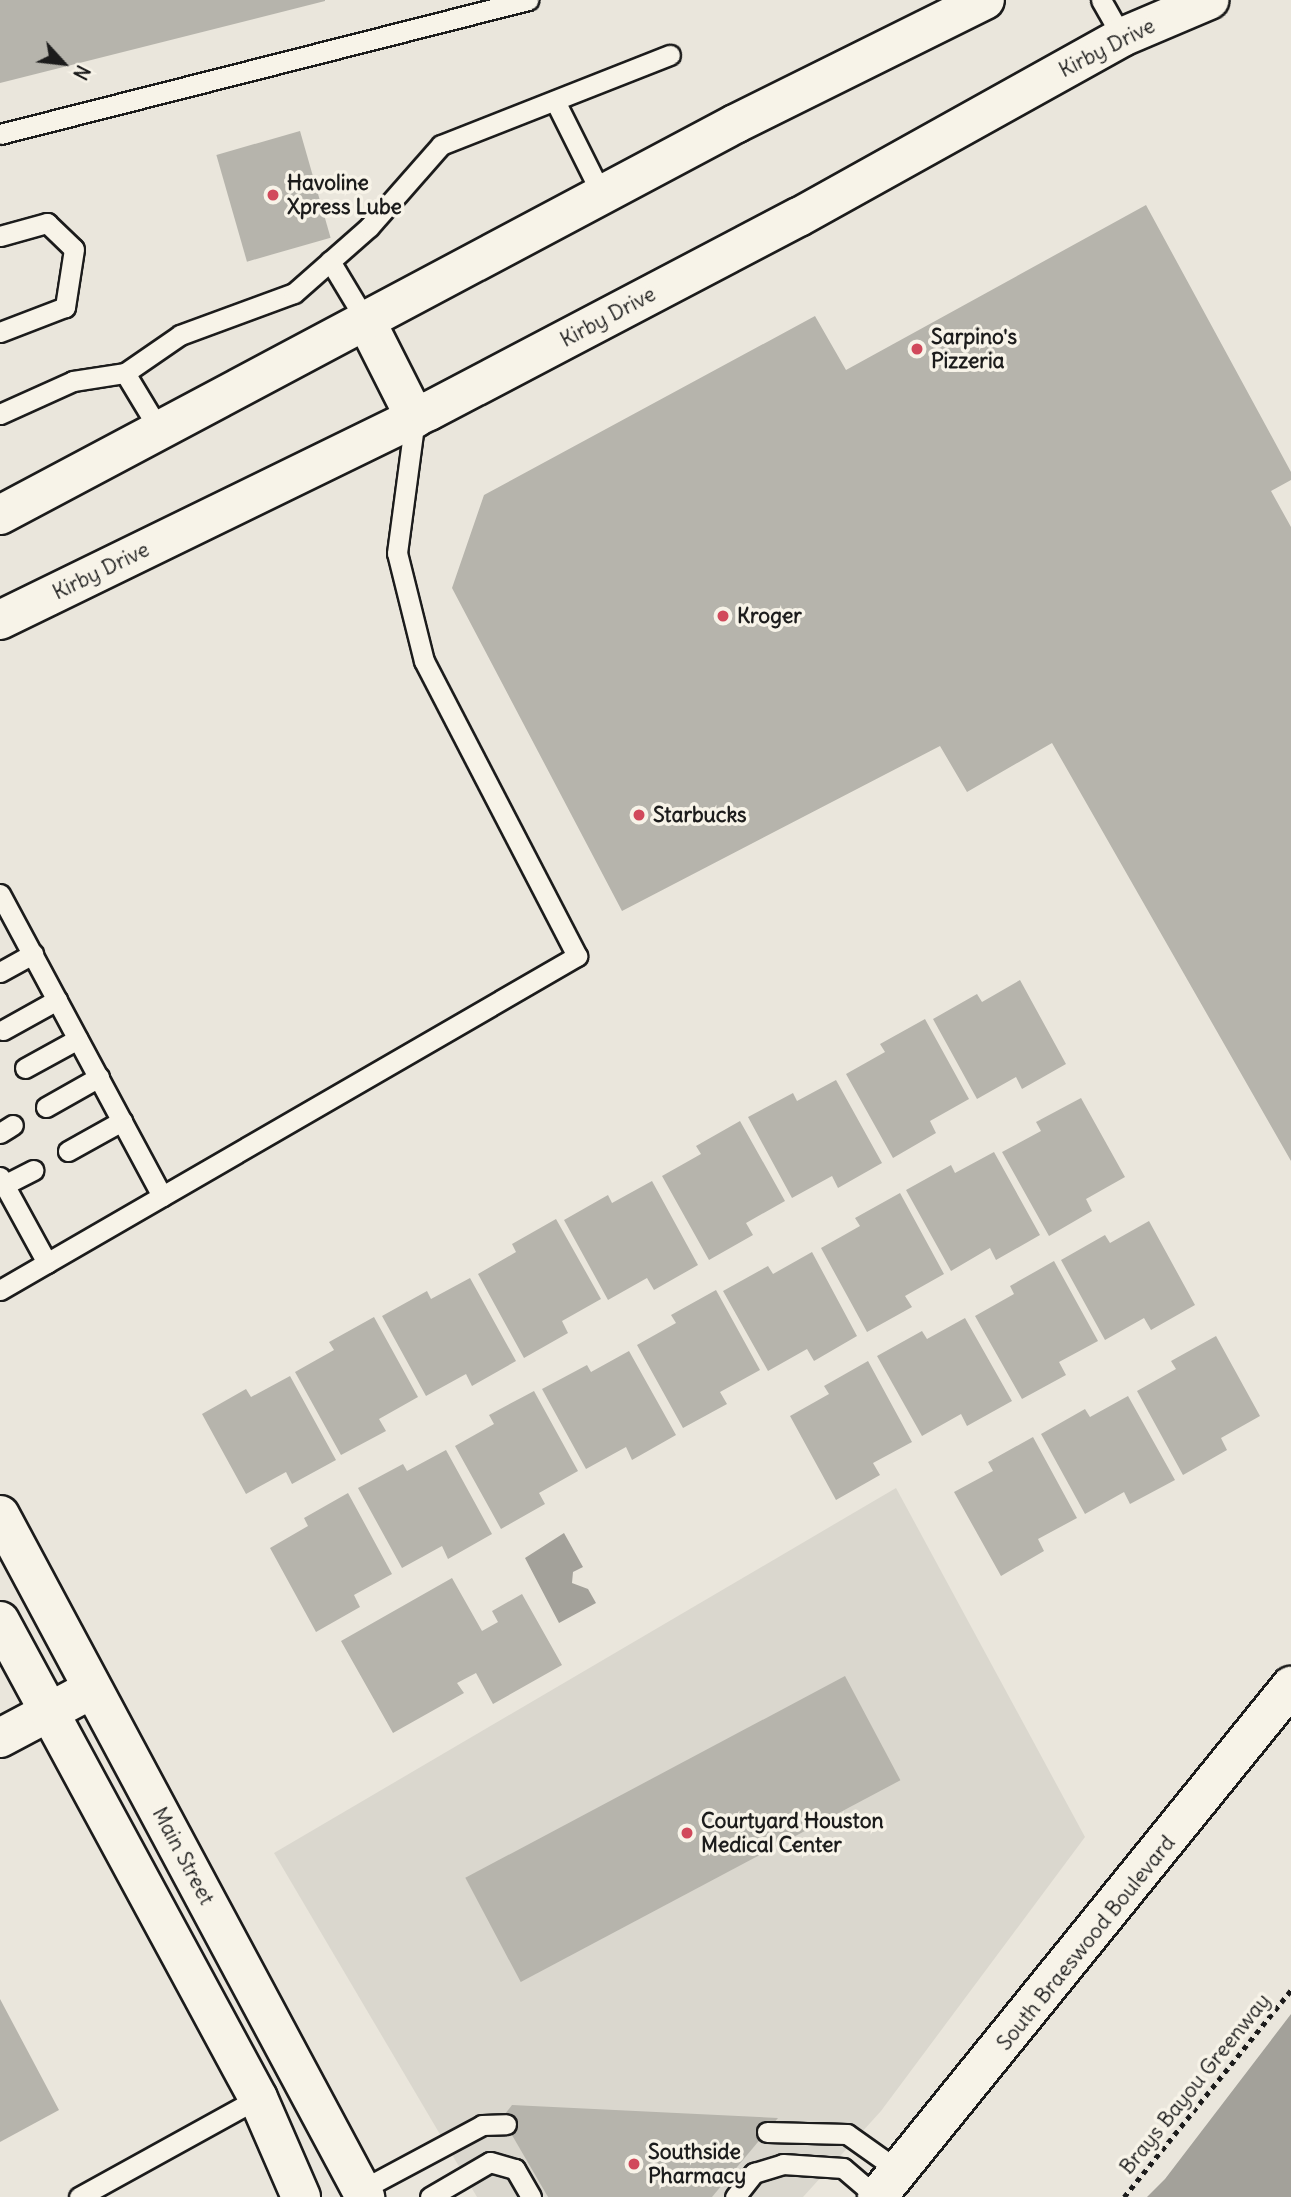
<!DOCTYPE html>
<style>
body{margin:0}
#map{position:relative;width:1291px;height:2197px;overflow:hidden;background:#eae6dc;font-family:Delius,sans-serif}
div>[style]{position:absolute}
.built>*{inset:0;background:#dad7ce}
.water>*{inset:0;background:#a3a19a}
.building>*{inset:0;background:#b6b4ac;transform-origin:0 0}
.path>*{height:4.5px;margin-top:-2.25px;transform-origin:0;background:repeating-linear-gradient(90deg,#1c1c1c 0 5px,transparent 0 10px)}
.roads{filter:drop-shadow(2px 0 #1c1c1c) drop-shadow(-2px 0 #1c1c1c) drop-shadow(0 2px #1c1c1c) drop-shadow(0 -2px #1c1c1c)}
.service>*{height:19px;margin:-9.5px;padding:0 9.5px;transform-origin:9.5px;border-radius:9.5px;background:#f7f3e8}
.minor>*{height:38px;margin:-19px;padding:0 19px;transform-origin:19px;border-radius:19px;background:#f7f3e8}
.secondary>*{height:38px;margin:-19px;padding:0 19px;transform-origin:19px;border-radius:19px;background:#f7f3e8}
.primary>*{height:38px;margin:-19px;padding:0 19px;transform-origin:19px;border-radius:19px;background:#f7f3e8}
.dots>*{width:19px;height:19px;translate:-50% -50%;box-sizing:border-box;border:4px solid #f7f3e8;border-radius:50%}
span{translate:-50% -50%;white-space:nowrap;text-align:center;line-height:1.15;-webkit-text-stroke:7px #f7f3e8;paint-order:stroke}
.street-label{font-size:21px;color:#1c1c1c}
.poi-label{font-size:21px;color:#1c1c1c;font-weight:700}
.left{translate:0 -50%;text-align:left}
.north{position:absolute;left:28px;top:28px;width:70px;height:70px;-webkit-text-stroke:5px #f7f3e8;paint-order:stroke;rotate:117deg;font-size:19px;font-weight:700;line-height:28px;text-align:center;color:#1c1c1c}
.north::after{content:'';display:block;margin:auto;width:24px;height:32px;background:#1c1c1c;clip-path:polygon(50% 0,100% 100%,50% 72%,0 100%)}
</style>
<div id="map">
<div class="built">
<i style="clip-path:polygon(896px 1488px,1085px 1837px,881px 2111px,803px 2197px,477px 2197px,274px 1853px)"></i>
</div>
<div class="water">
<i style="clip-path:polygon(564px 1533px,583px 1567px,573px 1572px,572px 1583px,588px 1589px,596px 1603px,559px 1623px,525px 1558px)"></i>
<i style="clip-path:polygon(1291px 2014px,1291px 2197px,1147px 2197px,1165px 2179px)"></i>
</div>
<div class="building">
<i style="clip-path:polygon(0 0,325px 0,325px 1px,0 83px)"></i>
<i style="left:300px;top:131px;width:111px;height:87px;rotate:74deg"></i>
<i style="clip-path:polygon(1146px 205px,1291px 472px,1291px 480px,1271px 491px,1291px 527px,1291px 1161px,1052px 743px,967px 792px,940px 746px,622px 911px,452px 588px,484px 495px,815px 316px,846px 370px)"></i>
<i style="clip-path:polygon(1020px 980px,1066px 1064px,1022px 1089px,1016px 1077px,977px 1099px,933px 1019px,977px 994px,982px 1002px)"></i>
<i style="clip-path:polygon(925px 1019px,969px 1099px,930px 1121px,936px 1133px,893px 1158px,846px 1074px,885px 1052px,880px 1044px)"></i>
<i style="clip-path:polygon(836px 1080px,882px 1163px,838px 1188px,832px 1176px,792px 1198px,748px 1117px,793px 1093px,797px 1101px)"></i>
<i style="clip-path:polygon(1081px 1098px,1125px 1177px,1086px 1199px,1092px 1211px,1049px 1236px,1002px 1152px,1041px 1131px,1036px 1122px)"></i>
<i style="clip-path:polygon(740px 1121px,785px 1201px,746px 1223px,753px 1235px,709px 1260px,662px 1176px,701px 1154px,696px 1146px)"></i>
<i style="clip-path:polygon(994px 1152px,1040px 1235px,996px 1260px,990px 1248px,951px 1271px,906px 1190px,951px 1165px,955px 1173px)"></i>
<i style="clip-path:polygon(652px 1181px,698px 1265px,654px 1290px,647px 1278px,608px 1300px,564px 1220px,608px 1195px,612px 1203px)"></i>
<i style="clip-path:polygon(900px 1193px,944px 1274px,905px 1296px,912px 1307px,867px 1332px,821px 1248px,860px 1226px,855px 1218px)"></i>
<i style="clip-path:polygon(556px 1219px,601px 1299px,562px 1321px,568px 1333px,524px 1358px,478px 1274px,516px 1252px,512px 1244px)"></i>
<i style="clip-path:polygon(1149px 1221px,1195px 1305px,1151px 1330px,1144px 1318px,1105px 1340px,1061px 1260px,1105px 1235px,1110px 1243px)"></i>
<i style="clip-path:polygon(812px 1252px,857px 1336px,814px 1361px,807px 1349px,768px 1371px,723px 1291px,768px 1266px,773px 1274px)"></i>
<i style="clip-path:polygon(1054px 1261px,1098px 1341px,1059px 1362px,1066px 1375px,1022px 1399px,975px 1316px,1014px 1294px,1010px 1286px)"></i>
<i style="clip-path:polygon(470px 1278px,516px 1361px,472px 1386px,466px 1374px,426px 1396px,382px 1316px,427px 1291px,431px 1299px)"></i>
<i style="clip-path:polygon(716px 1290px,760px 1370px,720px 1392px,727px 1404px,683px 1428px,637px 1345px,676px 1323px,671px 1315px)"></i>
<i style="clip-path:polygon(374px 1317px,418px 1397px,379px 1419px,386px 1431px,341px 1455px,295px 1372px,334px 1350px,329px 1342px)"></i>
<i style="clip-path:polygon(965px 1318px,1012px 1401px,967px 1426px,961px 1414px,922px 1436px,877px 1356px,922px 1331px,927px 1339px)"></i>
<i style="clip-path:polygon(1216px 1336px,1260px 1416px,1221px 1438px,1227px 1450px,1183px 1475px,1137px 1391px,1176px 1369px,1171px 1361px)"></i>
<i style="clip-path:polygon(629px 1351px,676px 1435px,632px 1460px,626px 1447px,586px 1469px,542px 1389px,587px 1365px,591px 1372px)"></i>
<i style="clip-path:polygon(868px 1361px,912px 1442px,873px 1463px,880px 1475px,836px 1500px,790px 1416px,829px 1394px,824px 1386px)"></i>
<i style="clip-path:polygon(290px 1376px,336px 1460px,292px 1484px,286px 1472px,246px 1494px,202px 1414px,246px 1389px,251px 1397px)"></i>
<i style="clip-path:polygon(534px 1391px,578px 1471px,539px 1493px,545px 1504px,501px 1529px,455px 1446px,494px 1424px,489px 1415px)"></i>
<i style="clip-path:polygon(1128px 1396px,1175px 1480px,1130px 1504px,1124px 1492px,1085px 1514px,1041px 1434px,1085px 1409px,1090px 1417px)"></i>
<i style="clip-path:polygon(1033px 1437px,1077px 1518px,1038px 1539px,1044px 1551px,1001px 1576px,954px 1492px,993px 1471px,988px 1462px)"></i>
<i style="clip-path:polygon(446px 1450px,492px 1534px,448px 1559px,442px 1546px,402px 1568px,358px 1488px,403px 1464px,407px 1471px)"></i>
<i style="clip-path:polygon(348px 1493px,392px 1574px,354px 1595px,360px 1607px,316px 1632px,270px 1548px,308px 1526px,304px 1518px)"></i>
<i style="clip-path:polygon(452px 1578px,482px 1631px,498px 1622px,492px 1611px,522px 1594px,562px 1665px,493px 1704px,476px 1673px,457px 1683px,464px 1693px,393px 1733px,341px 1641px)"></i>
<i style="left:845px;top:1676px;width:118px;height:430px;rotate:62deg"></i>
<i style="clip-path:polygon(0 1999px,59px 2110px,0 2142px)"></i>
<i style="clip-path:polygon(512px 2105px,778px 2118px,712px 2197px,548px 2197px,502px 2118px)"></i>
</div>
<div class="path">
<i style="left:1124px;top:2197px;width:266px;rotate:-51.1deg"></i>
</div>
<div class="roads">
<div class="service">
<i style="left:1101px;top:0;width:43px;rotate:60.4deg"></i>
<i style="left:555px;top:101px;width:105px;rotate:63.4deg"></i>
<i style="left:0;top:134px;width:545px;rotate:-14.24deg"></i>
<i style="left:0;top:236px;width:49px;rotate:-15.5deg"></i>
<i style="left:47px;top:223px;width:37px;rotate:44deg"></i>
<i style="left:74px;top:249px;width:59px;rotate:98.8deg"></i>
<i style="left:65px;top:307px;width:70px;rotate:159deg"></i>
<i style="left:330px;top:261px;width:70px;rotate:59deg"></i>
<i style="left:125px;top:373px;width:68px;rotate:58.9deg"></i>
<i style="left:0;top:414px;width:80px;rotate:-24.3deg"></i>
<i style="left:73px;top:381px;width:53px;rotate:-8.7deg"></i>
<i style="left:125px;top:373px;width:67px;rotate:-34.6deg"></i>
<i style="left:180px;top:335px;width:121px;rotate:-20.2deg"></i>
<i style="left:294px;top:293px;width:100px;rotate:-41.3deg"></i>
<i style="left:369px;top:227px;width:109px;rotate:-48.7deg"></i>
<i style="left:441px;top:145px;width:246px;rotate:-21.5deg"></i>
<i style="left:0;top:894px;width:343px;rotate:61.8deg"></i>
<i style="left:0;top:972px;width:38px;rotate:-29deg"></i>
<i style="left:3px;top:1030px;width:62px;rotate:-29.1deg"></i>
<i style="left:25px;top:1068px;width:60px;rotate:-28.7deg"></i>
<i style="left:46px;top:1107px;width:61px;rotate:-29.5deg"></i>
<i style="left:0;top:1133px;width:15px;rotate:-32deg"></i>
<i style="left:68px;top:1151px;width:62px;rotate:-29.1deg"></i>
<i style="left:0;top:1177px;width:98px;rotate:61.3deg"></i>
<i style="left:4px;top:1185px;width:33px;rotate:-27deg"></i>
<i style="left:0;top:1290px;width:667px;rotate:-30.06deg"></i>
<i style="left:577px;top:956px;width:332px;rotate:-117.4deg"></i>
<i style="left:424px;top:661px;width:111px;rotate:-104deg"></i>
<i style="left:397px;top:553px;width:136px;rotate:-82.4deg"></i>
<i style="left:767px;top:2132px;width:80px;rotate:1.4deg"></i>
<i style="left:847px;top:2134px;width:64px;rotate:35.4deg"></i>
<i style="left:361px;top:2190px;width:137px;rotate:-28.2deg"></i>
<i style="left:482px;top:2125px;width:24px;rotate:-2deg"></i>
<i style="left:79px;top:2197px;width:205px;rotate:-28.9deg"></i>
<i style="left:430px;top:2197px;width:69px;rotate:-30.3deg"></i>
<i style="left:490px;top:2162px;width:26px;rotate:16deg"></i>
<i style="left:515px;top:2169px;width:32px;rotate:60deg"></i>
<i style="left:735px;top:2197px;width:31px;rotate:-52deg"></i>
<i style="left:754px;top:2173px;width:30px;rotate:-17deg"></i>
<i style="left:783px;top:2164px;width:60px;rotate:3.8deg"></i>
<i style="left:843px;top:2168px;width:45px;rotate:40.5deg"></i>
</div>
<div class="minor">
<i style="left:0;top:1738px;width:104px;rotate:-28deg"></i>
</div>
<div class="secondary">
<i style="left:366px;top:321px;width:109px;rotate:63.2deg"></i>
<i style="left:0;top:515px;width:833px;rotate:-28.01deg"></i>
<i style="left:735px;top:124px;width:279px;rotate:-26.4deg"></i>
<i style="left:0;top:620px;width:477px;rotate:-26deg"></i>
<i style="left:429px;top:411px;width:418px;rotate:-27.7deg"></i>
<i style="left:799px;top:217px;width:370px;rotate:-29.1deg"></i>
<i style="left:1122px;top:37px;width:95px;rotate:-23deg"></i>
<i style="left:877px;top:2197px;width:658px;rotate:-50.99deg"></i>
</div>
<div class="primary">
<i style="left:0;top:1515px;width:774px;rotate:61.84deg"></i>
<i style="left:0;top:1621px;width:542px;rotate:61.59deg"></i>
<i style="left:258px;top:2098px;width:108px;rotate:66.5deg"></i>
</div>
</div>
<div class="dots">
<i style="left:273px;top:195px;background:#d1495b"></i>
<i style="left:917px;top:349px;background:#d1495b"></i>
<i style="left:723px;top:616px;background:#d1495b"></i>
<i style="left:639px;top:815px;background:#d1495b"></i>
<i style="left:687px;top:1833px;background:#d1495b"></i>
<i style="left:634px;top:2164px;background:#d1495b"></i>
</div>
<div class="street-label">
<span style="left:1107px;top:48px;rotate:-27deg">Kirby Drive</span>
<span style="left:608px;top:317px;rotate:-28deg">Kirby Drive</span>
<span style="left:101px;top:571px;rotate:-26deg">Kirby Drive</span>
<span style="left:183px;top:1856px;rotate:62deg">Main Street</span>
<span style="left:1086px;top:1943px;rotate:-51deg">South Braeswood Boulevard</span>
<span style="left:1195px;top:2084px;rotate:-51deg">Brays Bayou Greenway</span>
</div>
<div class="poi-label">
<span class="left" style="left:287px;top:195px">Havoline<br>Xpress Lube</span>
<span class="left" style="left:931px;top:349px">Sarpino's<br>Pizzeria</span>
<span class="left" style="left:737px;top:616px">Kroger</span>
<span class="left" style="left:653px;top:815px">Starbucks</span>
<span class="left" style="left:701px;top:1833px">Courtyard Houston<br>Medical Center</span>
<span class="left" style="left:648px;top:2164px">Southside<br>Pharmacy</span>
</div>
<div class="north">N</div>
</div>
